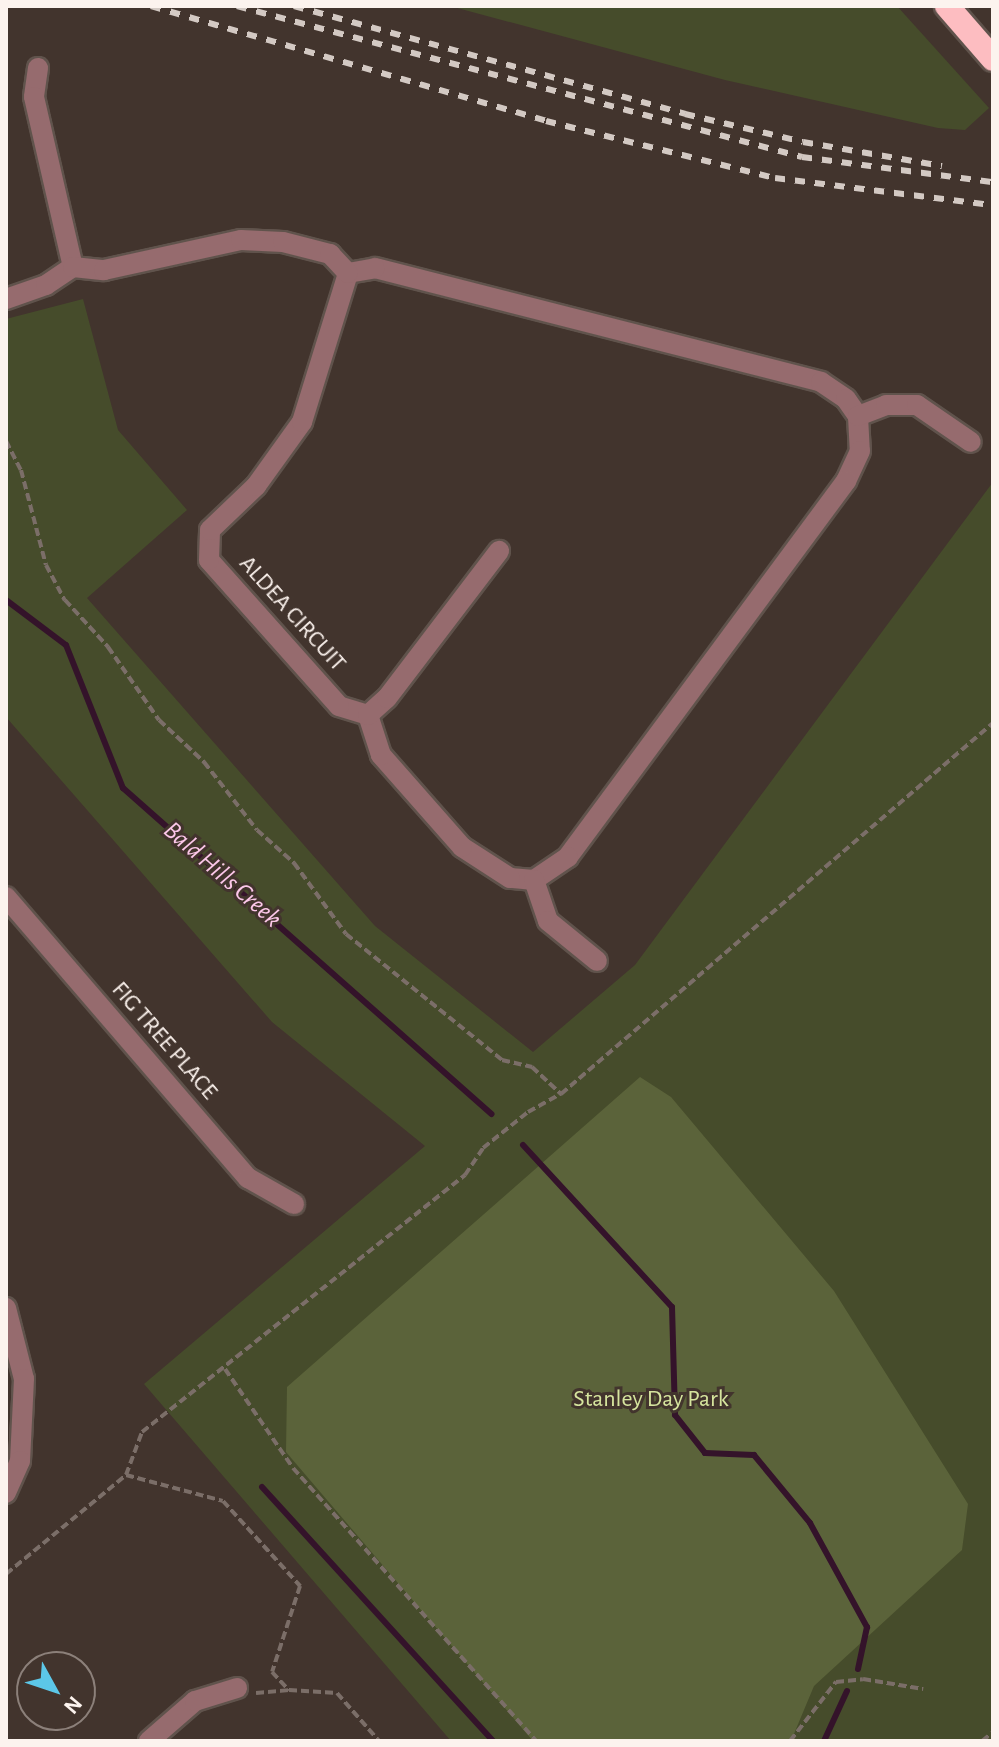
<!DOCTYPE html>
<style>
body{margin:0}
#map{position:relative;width:999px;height:1747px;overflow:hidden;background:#42342d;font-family:"Alegreya Sans",sans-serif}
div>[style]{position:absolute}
.green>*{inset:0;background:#464c2b}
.forest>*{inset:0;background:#5b633a}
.stream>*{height:6px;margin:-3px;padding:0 3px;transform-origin:3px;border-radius:3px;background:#34132a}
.path>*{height:4px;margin-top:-2px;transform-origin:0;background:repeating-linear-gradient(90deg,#7b6e68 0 8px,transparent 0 12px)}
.roads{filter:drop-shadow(2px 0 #60534c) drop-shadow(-2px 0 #60534c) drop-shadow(0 2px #60534c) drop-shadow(0 -2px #60534c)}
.minor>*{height:20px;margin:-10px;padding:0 10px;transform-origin:10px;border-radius:10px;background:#966b6e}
.highway>*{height:24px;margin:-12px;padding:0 12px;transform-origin:12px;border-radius:12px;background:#fdbdc1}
.rail>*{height:6px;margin-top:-3px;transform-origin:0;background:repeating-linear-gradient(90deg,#d3c9c3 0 10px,transparent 0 20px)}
span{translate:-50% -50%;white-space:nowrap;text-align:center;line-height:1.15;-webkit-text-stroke:6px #42342d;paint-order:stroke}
.street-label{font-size:24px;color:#fcf3ee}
.park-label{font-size:24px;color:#d6e59e}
.water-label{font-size:26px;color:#fcc7e9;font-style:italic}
.frame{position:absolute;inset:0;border:8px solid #fcf3ee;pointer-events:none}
.north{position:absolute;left:16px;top:1651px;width:80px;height:80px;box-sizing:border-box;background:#42342d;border:2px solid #8c807a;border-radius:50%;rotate:130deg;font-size:22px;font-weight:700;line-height:32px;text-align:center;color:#fcf3ee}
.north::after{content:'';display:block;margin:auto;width:28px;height:36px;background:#5cc7e8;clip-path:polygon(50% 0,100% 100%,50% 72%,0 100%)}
</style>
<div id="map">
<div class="green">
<i style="clip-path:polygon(450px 6px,897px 6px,989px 108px,965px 130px,938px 128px,725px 80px)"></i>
<i style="clip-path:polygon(83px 299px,118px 430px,187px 510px,87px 598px,375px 926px,533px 1052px,635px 965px,993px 482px,993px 1741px,451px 1741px,144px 1384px,425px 1146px,272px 1022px,6px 717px,6px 319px)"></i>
</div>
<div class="forest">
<i style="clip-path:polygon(640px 1077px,671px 1097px,834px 1291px,968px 1504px,962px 1550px,814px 1686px,791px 1741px,533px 1741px,286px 1452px,287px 1387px)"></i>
</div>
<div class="stream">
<i style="left:6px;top:600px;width:75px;rotate:36.9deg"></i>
<i style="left:66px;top:645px;width:154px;rotate:68.3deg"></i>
<i style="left:123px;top:788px;width:492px;rotate:41.5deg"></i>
<i style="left:523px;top:1145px;width:220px;rotate:47.4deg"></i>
<i style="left:672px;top:1307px;width:108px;rotate:88.4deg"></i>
<i style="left:675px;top:1415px;width:48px;rotate:51.7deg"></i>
<i style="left:705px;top:1453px;width:49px;rotate:2.3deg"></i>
<i style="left:754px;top:1455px;width:88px;rotate:50.5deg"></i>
<i style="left:810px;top:1523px;width:119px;rotate:61.3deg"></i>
<i style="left:867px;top:1627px;width:43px;rotate:102.1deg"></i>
<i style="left:262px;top:1487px;width:343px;rotate:47.7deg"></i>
<i style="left:824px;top:1741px;width:55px;rotate:-65.3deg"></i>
</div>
<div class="path">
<i style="left:6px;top:441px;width:33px;rotate:63deg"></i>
<i style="left:21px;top:470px;width:98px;rotate:75.3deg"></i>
<i style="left:46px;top:565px;width:40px;rotate:62deg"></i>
<i style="left:65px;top:600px;width:64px;rotate:47.5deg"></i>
<i style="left:108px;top:647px;width:89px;rotate:55.1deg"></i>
<i style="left:159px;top:720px;width:62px;rotate:43deg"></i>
<i style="left:204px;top:762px;width:86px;rotate:52.1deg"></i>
<i style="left:257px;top:830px;width:50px;rotate:41.7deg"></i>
<i style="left:294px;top:863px;width:88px;rotate:53.8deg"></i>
<i style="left:346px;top:934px;width:201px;rotate:38.9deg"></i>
<i style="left:502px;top:1060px;width:31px;rotate:13deg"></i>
<i style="left:532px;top:1067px;width:40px;rotate:43deg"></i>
<i style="left:225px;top:1369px;width:120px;rotate:55.5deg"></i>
<i style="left:293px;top:1468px;width:365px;rotate:48.3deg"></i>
<i style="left:126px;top:1475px;width:100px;rotate:15deg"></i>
<i style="left:223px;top:1501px;width:115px;rotate:47.8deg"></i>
<i style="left:300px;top:1586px;width:90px;rotate:108deg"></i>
<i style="left:272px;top:1672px;width:25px;rotate:47deg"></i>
<i style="left:289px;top:1690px;width:48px;rotate:3.6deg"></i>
<i style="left:337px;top:1693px;width:64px;rotate:48.8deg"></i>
<i style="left:6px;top:1574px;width:156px;rotate:-39.5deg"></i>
<i style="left:126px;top:1475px;width:46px;rotate:-69.6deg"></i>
<i style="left:142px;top:1432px;width:413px;rotate:-38.5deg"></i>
<i style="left:465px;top:1175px;width:32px;rotate:-56deg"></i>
<i style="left:483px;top:1148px;width:58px;rotate:-38.7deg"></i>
<i style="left:528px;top:1112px;width:38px;rotate:-29deg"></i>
<i style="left:561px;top:1094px;width:569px;rotate:-40.66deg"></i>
<i style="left:256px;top:1693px;width:33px;rotate:-5deg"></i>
<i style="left:790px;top:1741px;width:75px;rotate:-52.1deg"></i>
<i style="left:836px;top:1682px;width:27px;rotate:-6deg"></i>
<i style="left:863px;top:1679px;width:61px;rotate:9.5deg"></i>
<i style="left:982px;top:1741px;width:14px;rotate:-39deg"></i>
</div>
<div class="roads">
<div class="minor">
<i style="left:38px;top:68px;width:29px;rotate:98deg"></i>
<i style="left:34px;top:97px;width:174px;rotate:77.1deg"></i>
<i style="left:375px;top:268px;width:460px;rotate:14.3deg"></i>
<i style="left:821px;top:382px;width:30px;rotate:34deg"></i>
<i style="left:846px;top:399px;width:21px;rotate:55deg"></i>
<i style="left:858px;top:416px;width:35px;rotate:87deg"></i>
<i style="left:860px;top:451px;width:33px;rotate:115deg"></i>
<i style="left:846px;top:481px;width:468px;rotate:126.5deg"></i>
<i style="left:568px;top:857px;width:41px;rotate:145.9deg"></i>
<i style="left:534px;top:880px;width:24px;rotate:-175deg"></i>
<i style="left:510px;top:878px;width:57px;rotate:-147.1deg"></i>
<i style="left:462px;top:847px;width:123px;rotate:-131.4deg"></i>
<i style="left:381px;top:755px;width:42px;rotate:-108deg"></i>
<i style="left:368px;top:715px;width:30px;rotate:-163deg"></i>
<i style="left:339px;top:706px;width:195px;rotate:-131.7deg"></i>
<i style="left:209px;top:560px;width:30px;rotate:-88deg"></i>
<i style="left:210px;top:530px;width:64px;rotate:-43.7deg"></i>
<i style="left:256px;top:486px;width:79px;rotate:-54.3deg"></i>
<i style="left:302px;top:422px;width:156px;rotate:-72.8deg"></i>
<i style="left:348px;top:273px;width:27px;rotate:-10deg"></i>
<i style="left:6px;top:299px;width:42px;rotate:-19.3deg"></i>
<i style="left:46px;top:285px;width:32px;rotate:-34deg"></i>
<i style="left:73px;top:267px;width:31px;rotate:6deg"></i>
<i style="left:104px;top:270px;width:140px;rotate:-12.4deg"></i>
<i style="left:241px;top:240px;width:42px;rotate:2.7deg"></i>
<i style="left:283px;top:242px;width:49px;rotate:14.3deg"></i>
<i style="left:330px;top:254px;width:26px;rotate:47deg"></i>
<i style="left:858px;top:416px;width:30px;rotate:-21deg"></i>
<i style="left:886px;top:405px;width:31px"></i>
<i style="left:917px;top:405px;width:65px;rotate:34.4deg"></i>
<i style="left:368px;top:715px;width:25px;rotate:-42deg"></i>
<i style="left:387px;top:698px;width:185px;rotate:-52.7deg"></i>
<i style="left:534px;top:880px;width:43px;rotate:71.1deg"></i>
<i style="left:548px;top:921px;width:63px;rotate:39.2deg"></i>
<i style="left:6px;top:897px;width:371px;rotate:49.3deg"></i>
<i style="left:248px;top:1178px;width:53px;rotate:29.5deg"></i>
<i style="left:6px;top:1308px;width:73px;rotate:75.8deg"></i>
<i style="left:24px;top:1379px;width:82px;rotate:92.8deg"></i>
<i style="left:20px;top:1461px;width:35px;rotate:114deg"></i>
<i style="left:149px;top:1741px;width:61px;rotate:-41deg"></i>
<i style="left:195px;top:1701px;width:44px;rotate:-17.2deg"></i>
</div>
<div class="highway">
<i style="left:947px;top:6px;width:70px;rotate:49deg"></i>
</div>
</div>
<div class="rail">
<i style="left:151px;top:6px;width:411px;rotate:16.2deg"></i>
<i style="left:546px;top:121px;width:236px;rotate:14deg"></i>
<i style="left:775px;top:178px;width:220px;rotate:7.1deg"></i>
<i style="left:237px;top:6px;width:585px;rotate:14.96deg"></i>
<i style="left:802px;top:157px;width:193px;rotate:7.5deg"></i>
<i style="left:294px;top:6px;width:406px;rotate:15.4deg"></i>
<i style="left:685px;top:114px;width:121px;rotate:13.3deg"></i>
<i style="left:803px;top:142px;width:141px;rotate:9.8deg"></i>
</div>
<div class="street-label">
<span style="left:292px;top:614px;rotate:48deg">ALDEA CIRCUIT</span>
<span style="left:164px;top:1041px;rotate:49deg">FIG TREE PLACE</span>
</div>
<div class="park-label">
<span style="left:651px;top:1400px">Stanley Day Park</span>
</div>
<div class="water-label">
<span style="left:222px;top:875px;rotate:41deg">Bald Hills Creek</span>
</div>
<div class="frame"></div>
<div class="north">N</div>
</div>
